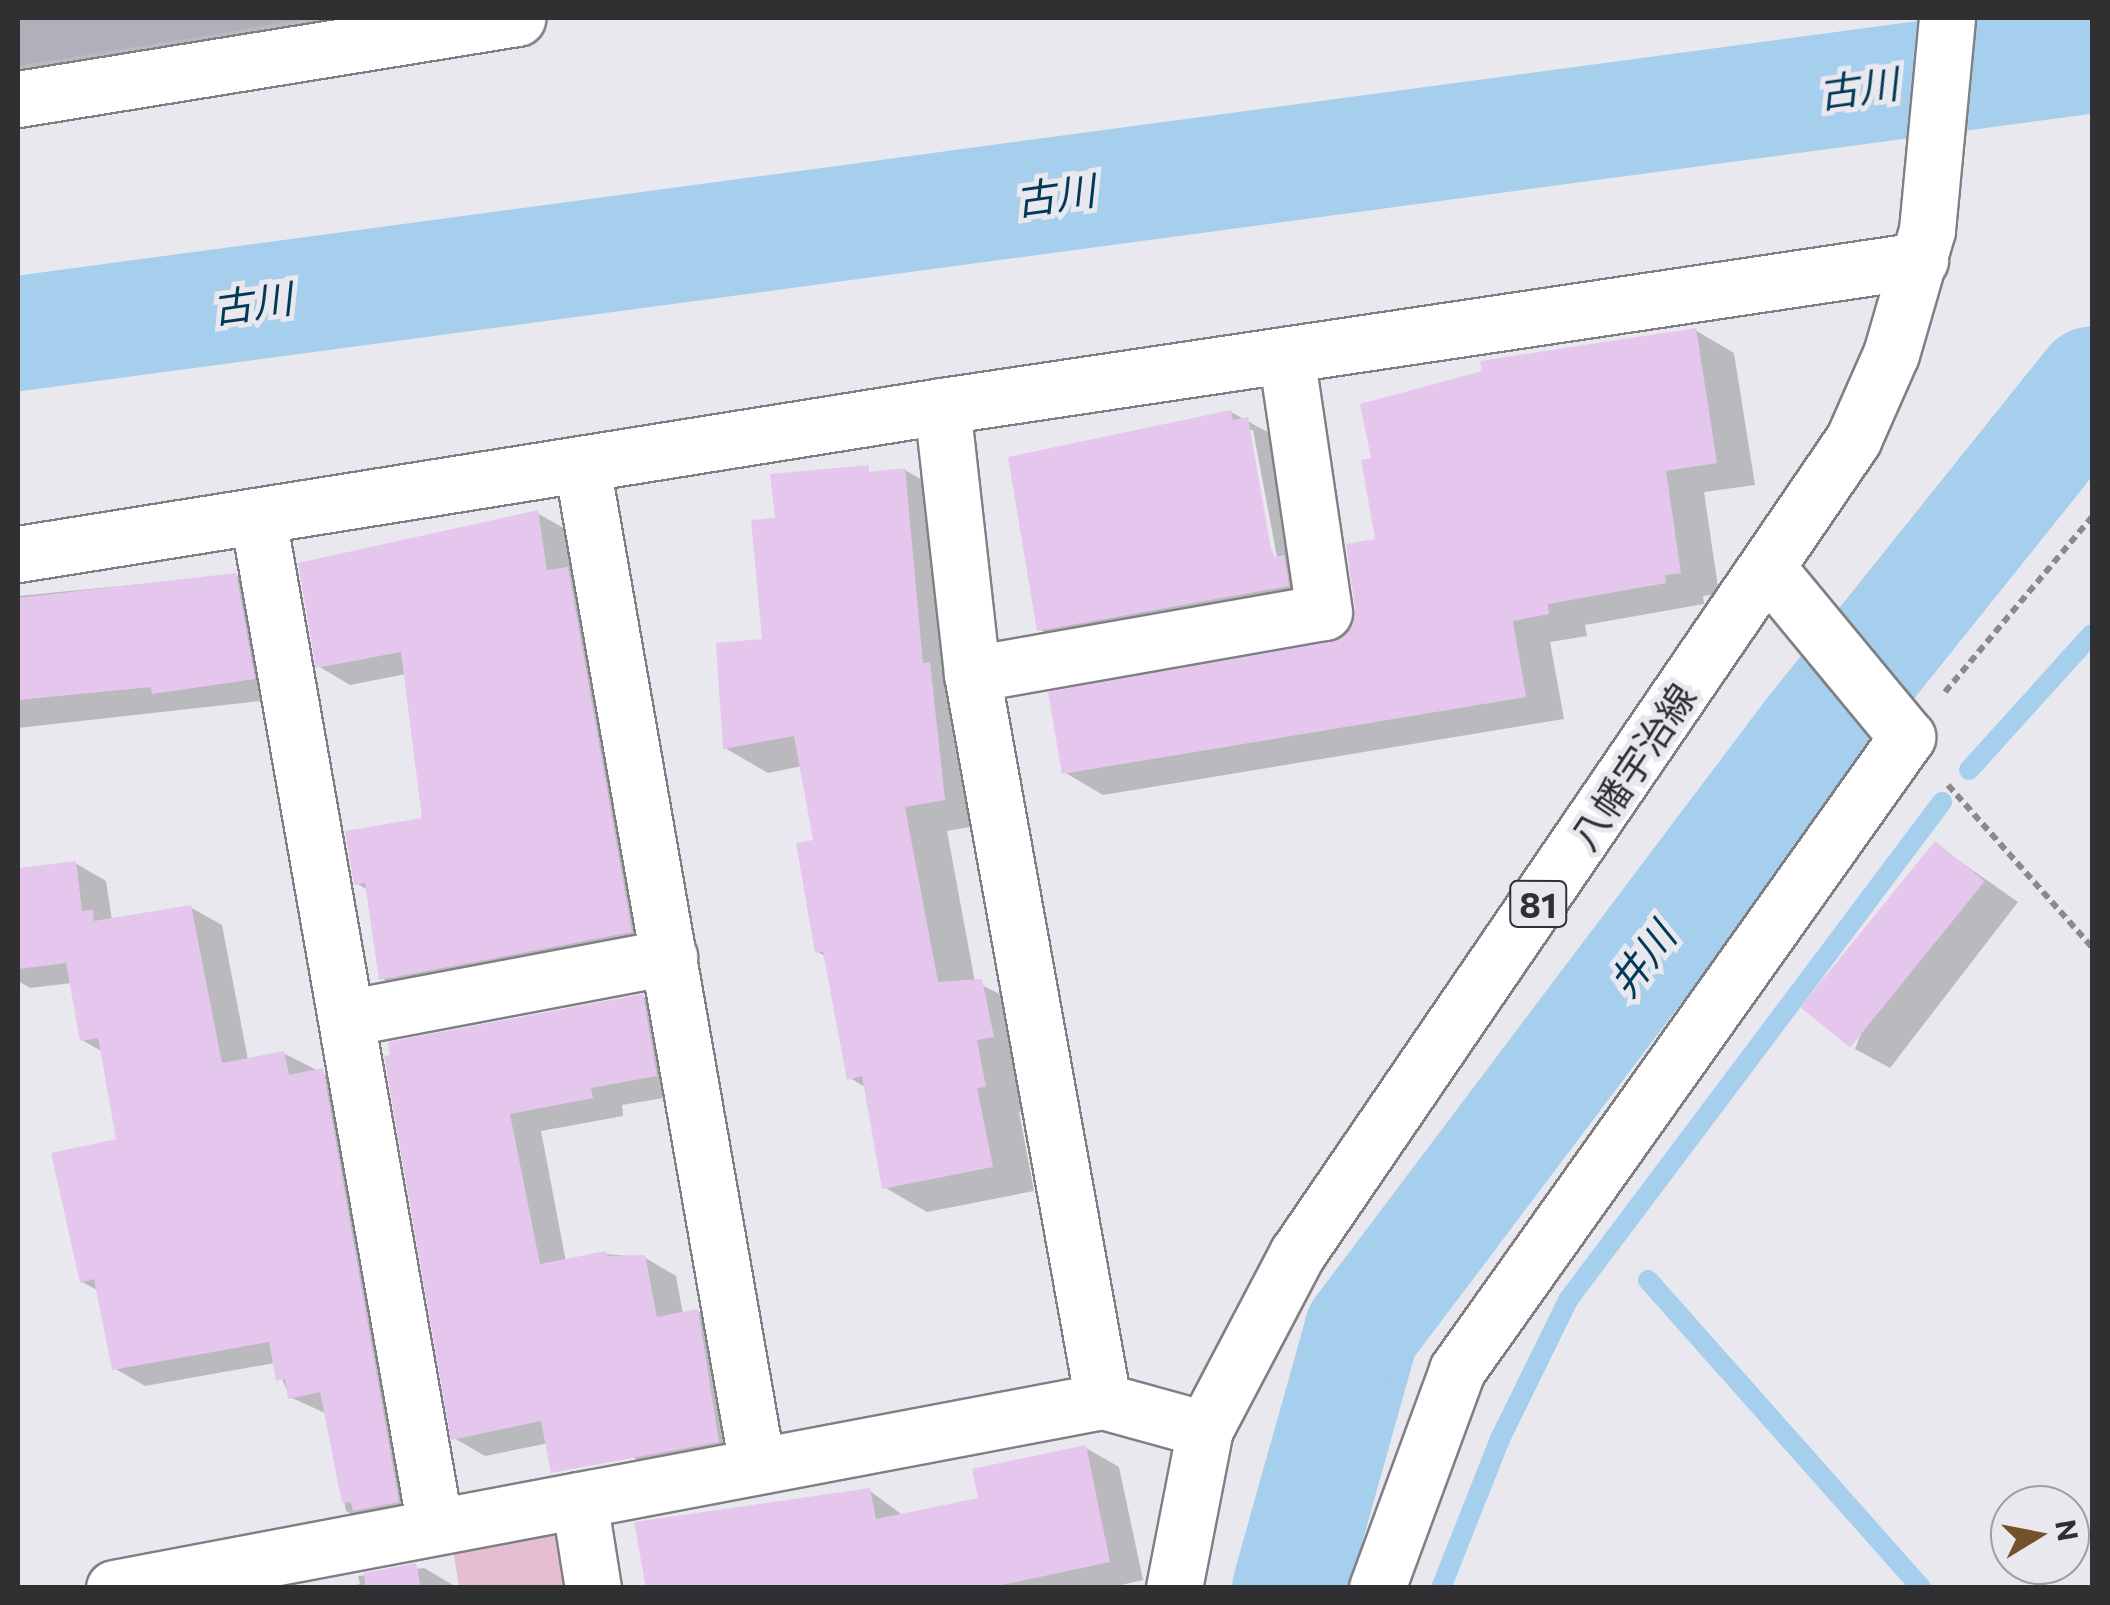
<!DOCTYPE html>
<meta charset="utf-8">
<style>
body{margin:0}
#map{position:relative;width:2110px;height:1605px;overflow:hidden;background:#e9e8ee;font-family:Commissioner,"Noto Sans JP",sans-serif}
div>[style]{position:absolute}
.built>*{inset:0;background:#dddce9}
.green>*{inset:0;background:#e5bed2}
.shadow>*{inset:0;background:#0003}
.stream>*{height:20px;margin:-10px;padding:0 10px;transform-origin:10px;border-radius:10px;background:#a5cfec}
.river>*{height:115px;margin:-57.5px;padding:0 57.5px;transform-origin:57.5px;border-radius:57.5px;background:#a5cfec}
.building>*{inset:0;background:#e5c7ed;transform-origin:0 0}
.path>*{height:6px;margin-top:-3px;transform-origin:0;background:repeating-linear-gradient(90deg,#8a8a8e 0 8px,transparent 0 13px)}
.roads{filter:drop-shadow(2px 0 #807f85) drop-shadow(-2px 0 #807f85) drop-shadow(0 2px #807f85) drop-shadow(0 -2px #807f85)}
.minor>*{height:55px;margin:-27.5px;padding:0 27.5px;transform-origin:27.5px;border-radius:27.5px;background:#fff}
.primary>*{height:55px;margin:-27.5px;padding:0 27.5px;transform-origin:27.5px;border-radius:27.5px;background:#fff}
span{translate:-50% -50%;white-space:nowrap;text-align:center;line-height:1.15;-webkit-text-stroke:10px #e9e8ee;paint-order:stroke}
.shield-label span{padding:2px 8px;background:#e9e8ee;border:2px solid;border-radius:8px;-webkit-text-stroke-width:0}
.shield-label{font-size:35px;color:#303032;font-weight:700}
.street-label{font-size:38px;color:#303032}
.water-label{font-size:40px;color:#013a56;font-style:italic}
.frame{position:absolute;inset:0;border:20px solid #303032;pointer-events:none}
.north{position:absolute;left:1990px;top:1485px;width:100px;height:100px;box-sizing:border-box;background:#e9e8ee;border:2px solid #9f9ea3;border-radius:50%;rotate:80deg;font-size:28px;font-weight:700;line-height:40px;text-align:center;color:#303032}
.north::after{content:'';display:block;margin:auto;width:35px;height:45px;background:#74512a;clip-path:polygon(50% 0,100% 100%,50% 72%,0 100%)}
</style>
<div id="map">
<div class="built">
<i style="clip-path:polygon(18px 18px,313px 18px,18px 66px)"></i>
</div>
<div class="green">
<i style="clip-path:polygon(562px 1526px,571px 1587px,459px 1587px,452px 1543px)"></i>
</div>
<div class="shadow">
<i style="clip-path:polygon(18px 18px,462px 18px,18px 106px)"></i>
<i style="clip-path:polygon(1695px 330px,1734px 353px,1755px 485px,1704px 492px,1719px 594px,1703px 596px,1704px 604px,1585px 625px,1587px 636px,1550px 642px,1564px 719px,1103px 795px,1064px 772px,1346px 638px,1378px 541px)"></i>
<i style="clip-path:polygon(evenodd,1231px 412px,1280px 439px,1320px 604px,1071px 648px,1039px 629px,1231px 412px,1248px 430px,1253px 430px,1279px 568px,1274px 569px,1248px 430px)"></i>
<i style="clip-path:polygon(905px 470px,948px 495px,987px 824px,947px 831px,975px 982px,1025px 1006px,1028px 1110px,1019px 1112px,1034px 1191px,927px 1212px,884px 1187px,867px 1088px,850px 1078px,827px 957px,818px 952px,816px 842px,802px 766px,768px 773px,725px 748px,765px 641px,777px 520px)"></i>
<i style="clip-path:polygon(537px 513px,569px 531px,663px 950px,413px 997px,381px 978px,368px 890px,356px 883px,425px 821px,406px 674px,350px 685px,318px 666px)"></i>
<i style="clip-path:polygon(235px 575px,270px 595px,288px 698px,18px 728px,18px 596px)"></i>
<i style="clip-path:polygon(1935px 844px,2018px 902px,1890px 1068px,1855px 1049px)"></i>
<i style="clip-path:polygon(75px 863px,106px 881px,112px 920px,190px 907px,222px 925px,248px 1060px,283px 1053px,354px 1089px,429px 1519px,377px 1529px,346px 1511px,327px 1414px,290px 1397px,275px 1363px,145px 1386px,114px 1368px,99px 1291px,82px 1282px,119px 1141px,103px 1052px,82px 1040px,72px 983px,30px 988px,18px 981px,18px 871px)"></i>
<i style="clip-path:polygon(642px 996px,674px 1014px,687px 1094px,622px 1105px,623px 1116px,541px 1131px,566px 1262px,605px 1254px,644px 1257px,676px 1276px,683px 1314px,697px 1311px,729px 1329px,749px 1459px,663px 1475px,632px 1457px,564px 1440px,485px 1456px,454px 1438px,387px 1058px)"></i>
<i style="clip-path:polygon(1086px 1448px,1119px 1467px,1143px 1580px,1108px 1588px,658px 1588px,645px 1522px,870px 1491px,904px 1516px,981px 1500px)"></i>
<i style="clip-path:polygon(424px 1568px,458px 1588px,342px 1588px,360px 1584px,358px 1576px)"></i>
</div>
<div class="stream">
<i style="left:1969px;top:770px;width:183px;rotate:-47.9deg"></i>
<i style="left:1648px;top:1280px;width:412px;rotate:48.4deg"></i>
<i style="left:1441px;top:1588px;width:160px;rotate:-68.4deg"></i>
<i style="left:1500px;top:1439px;width:155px;rotate:-63.9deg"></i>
<i style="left:1568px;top:1300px;width:623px;rotate:-53.09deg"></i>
</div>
<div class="river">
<i style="left:18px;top:333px;width:2093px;rotate:-7.63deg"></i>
<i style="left:1289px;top:1588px;width:267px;rotate:-74.3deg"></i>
<i style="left:1361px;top:1331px;width:749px;rotate:-52.98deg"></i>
<i style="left:1812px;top:733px;width:448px;rotate:-51.3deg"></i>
</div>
<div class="building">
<i style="clip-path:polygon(1696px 328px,1717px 463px,1666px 471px,1681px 573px,1665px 575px,1666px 583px,1548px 604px,1549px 614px,1513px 621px,1526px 697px,1062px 774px,1048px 692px,1345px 635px,1355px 608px,1346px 544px,1375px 539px,1361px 460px,1371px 458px,1360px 404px,1482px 371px,1480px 361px)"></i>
<i style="clip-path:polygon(1231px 410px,1233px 420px,1248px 417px,1271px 549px,1275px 557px,1284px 555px,1289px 586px,1037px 631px,1008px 457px)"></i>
<i style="clip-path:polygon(869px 465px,869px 472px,905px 468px,923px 663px,930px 662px,945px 800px,905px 807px,938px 982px,982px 979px,994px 1037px,977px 1040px,986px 1087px,977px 1088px,993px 1167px,882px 1189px,862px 1076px,847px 1080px,823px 952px,815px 953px,796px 843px,813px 840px,794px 736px,723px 749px,716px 643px,762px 639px,751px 520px,775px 518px,770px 474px)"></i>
<i style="clip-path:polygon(538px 510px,547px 570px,568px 567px,632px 932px,379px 980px,365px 883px,354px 885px,345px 831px,422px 818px,401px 652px,316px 668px,298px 563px)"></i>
<i style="clip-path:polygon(236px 573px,255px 679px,152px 694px,151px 687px,18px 700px,18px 598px)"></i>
<i style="left:1935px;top:841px;width:64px;height:214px;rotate:39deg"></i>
<i style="clip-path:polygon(76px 861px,82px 911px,93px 910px,94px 921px,191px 905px,222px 1063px,284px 1051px,289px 1075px,323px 1068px,399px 1502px,353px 1511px,351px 1502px,342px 1503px,320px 1392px,288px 1399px,285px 1379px,276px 1381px,269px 1342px,112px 1370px,94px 1279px,80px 1283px,51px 1153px,116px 1139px,98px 1038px,80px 1041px,66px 963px,18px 969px,18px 868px)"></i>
<i style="clip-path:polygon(643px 994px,657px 1076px,591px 1088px,593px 1098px,510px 1114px,540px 1264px,606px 1251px,607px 1256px,645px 1255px,657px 1317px,698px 1309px,719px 1442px,551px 1473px,541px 1421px,451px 1440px,384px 1056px,390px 1055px,388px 1042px)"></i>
<i style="clip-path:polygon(1086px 1445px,1110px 1562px,988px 1588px,646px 1588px,634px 1522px,870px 1488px,876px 1519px,978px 1498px,972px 1469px)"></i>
<i style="clip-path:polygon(416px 1563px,421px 1588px,366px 1588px,364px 1573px)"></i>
</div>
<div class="path">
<i style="left:1945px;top:692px;width:229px;rotate:-50deg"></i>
<i style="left:1948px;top:785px;width:217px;rotate:48.4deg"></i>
</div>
<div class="roads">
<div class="minor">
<i style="left:18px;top:99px;width:506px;rotate:-9.22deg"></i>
<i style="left:942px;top:406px;width:270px;rotate:83.6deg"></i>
<i style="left:972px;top:674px;width:739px;rotate:79.79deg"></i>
<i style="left:1103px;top:1401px;width:106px;rotate:15.4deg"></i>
<i style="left:582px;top:466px;width:1015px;rotate:80.07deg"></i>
<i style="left:258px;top:518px;width:1024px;rotate:80.05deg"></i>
<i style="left:18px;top:554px;width:936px;rotate:-9.1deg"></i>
<i style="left:942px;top:406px;width:989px;rotate:-8.49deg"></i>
<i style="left:972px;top:674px;width:357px;rotate:-10deg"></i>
<i style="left:1324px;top:612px;width:260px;rotate:-98.4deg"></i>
<i style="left:346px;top:1018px;width:329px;rotate:-10.7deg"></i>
<i style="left:579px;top:1500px;width:89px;rotate:81deg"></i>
<i style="left:114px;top:1588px;width:1007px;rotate:-10.71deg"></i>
<i style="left:1377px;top:1588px;width:232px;rotate:-69.8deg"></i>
<i style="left:1457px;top:1370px;width:777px;rotate:-54.59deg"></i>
<i style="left:1907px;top:737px;width:218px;rotate:-129.6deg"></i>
</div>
<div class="primary">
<i style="left:1174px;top:1588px;width:162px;rotate:-79deg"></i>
<i style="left:1205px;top:1429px;width:198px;rotate:-62.3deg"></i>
<i style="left:1297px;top:1254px;width:986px;rotate:-55.67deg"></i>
<i style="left:1853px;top:440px;width:94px;rotate:-66.2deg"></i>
<i style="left:1891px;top:354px;width:129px;rotate:-73.8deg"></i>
<i style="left:1927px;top:230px;width:213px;rotate:-84.6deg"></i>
</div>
</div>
<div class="shield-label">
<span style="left:1538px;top:904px">81</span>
</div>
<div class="street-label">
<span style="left:1632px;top:766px;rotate:-56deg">八幡宇治線</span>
</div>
<div class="water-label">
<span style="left:1858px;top:87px;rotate:-8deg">古川</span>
<span style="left:1055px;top:194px;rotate:-8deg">古川</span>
<span style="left:252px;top:302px;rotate:-8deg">古川</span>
<span style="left:1641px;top:959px;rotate:-53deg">井川</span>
</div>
<div class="frame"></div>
<div class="north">N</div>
</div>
